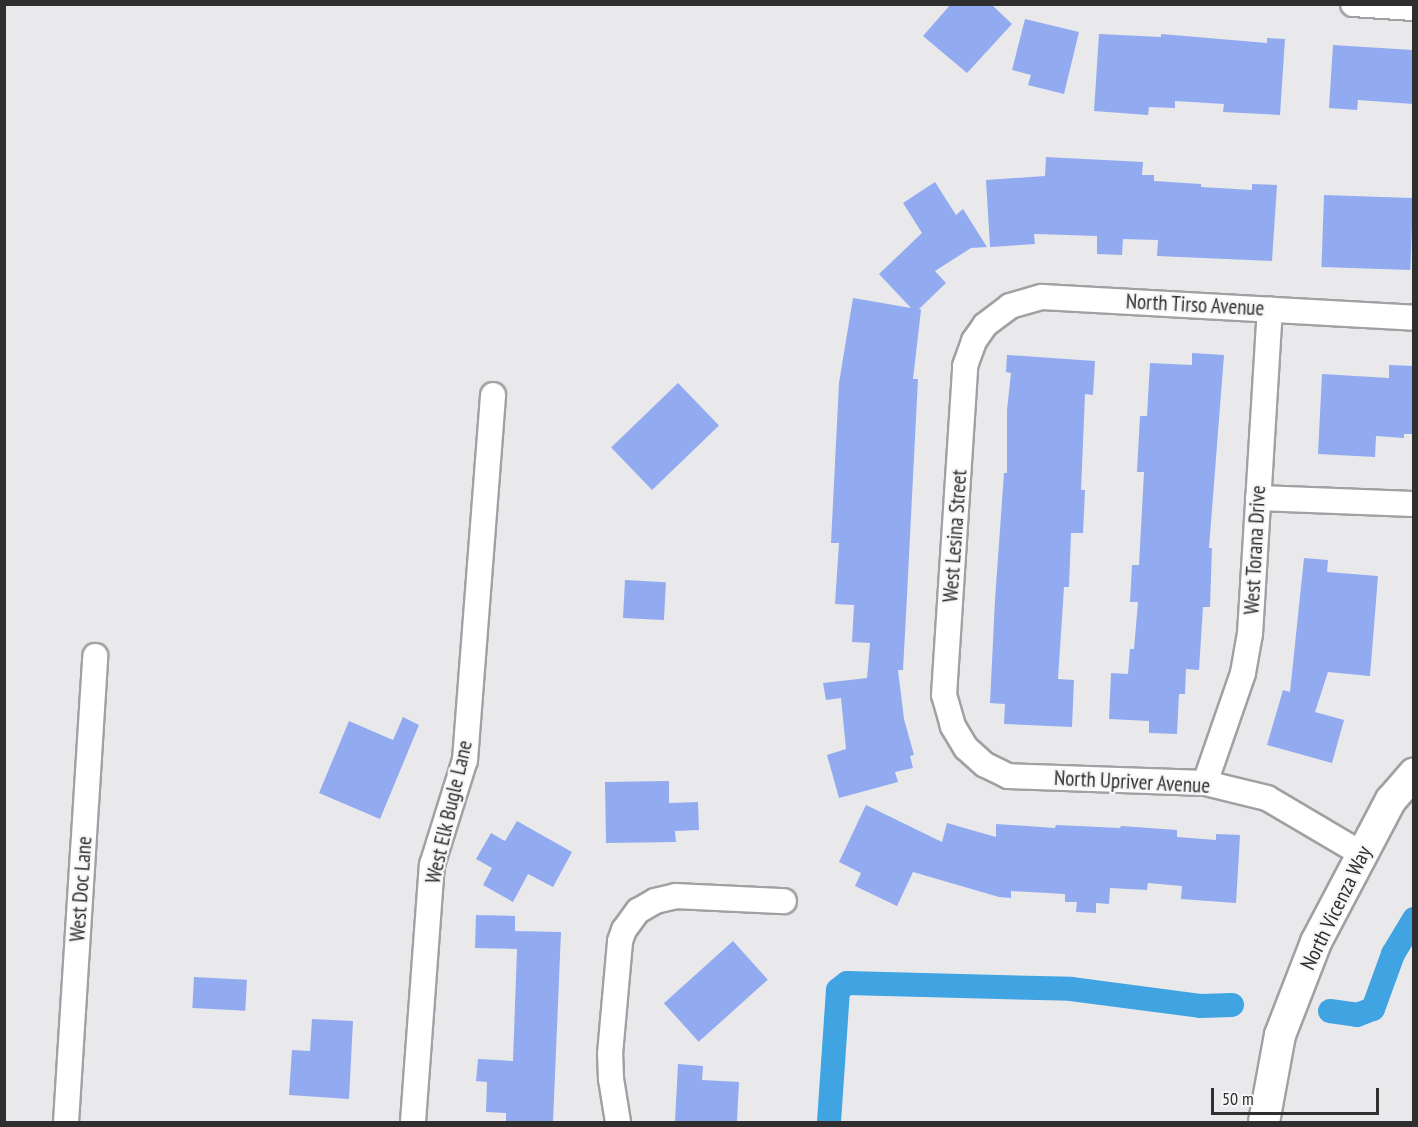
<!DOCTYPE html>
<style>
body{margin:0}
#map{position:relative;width:1418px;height:1127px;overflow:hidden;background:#e9e9eb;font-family:"PT Sans Narrow",sans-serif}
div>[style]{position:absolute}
.canal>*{height:24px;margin:-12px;padding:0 12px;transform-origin:12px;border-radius:12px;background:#40a3e2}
.building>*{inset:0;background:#92aaf0;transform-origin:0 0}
.roads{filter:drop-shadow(2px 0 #a1a1a3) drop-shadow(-2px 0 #a1a1a3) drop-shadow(0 2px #a1a1a3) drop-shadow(0 -2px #a1a1a3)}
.minor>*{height:24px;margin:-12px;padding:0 12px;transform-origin:12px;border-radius:12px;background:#fff}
.tertiary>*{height:30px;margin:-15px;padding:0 15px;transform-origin:15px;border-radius:15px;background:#fff}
span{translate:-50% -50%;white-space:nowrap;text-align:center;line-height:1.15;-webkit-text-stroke:4.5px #f6f7f8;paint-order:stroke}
.street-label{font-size:21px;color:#2f2f30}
.frame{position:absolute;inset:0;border:6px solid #2f2f30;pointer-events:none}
.scale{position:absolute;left:1211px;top:1088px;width:168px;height:27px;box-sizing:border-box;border:3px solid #2f2f30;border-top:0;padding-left:8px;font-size:18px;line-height:21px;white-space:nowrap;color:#2f2f30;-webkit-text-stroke:4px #f6f7f8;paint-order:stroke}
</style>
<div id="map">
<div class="canal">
<i style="left:1330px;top:1011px;width:27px;rotate:8deg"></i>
<i style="left:1357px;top:1015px;width:17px;rotate:-21deg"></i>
<i style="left:1373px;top:1009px;width:59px;rotate:-70deg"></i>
<i style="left:1393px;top:954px;width:41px;rotate:-59deg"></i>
<i style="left:829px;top:1122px;width:132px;rotate:-86.1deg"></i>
<i style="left:838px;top:990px;width:11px;rotate:-38deg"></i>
<i style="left:847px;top:983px;width:224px;rotate:1.5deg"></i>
<i style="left:1071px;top:989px;width:130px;rotate:7.5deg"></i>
<i style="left:1200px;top:1006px;width:32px;rotate:-2deg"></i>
</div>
<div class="building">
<i style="clip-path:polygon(951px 4px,991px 4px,1012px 24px,967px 73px,923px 36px)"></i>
<i style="clip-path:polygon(1025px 19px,1079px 32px,1064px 94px,1028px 85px,1031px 75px,1012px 70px)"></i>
<i style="clip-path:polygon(1099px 34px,1161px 37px,1161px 34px,1267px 43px,1267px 38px,1285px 39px,1280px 115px,1223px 112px,1224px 104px,1175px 101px,1175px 108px,1149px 107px,1148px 115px,1094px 111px)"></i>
<i style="clip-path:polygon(1333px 45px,1413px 50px,1413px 104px,1358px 100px,1357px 110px,1329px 108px)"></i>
<i style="clip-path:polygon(1046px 157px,1143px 162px,1142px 175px,1154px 175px,1154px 181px,1201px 184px,1201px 187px,1252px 190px,1252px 184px,1277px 185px,1272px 261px,1157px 256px,1158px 240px,1123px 239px,1122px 255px,1097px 254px,1097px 236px,1034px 234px,1035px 244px,990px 247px,986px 180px,1045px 176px)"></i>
<i style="clip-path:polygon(935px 182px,956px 215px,963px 209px,987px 247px,971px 248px,935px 271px,946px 283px,919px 309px,921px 310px,913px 379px,918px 379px,906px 615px,903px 670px,898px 670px,904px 719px,914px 755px,910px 756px,913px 768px,895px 772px,898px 782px,839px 798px,827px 755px,846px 749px,841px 698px,826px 700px,823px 683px,867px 678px,870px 643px,852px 642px,854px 605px,835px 604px,839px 543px,831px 543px,839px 383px,853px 298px,911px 308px,879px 274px,922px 233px,903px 203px)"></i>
<i style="left:1324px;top:195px;width:89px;height:72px;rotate:2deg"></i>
<i style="clip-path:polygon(1192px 353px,1224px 355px,1209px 548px,1212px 548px,1210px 607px,1203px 607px,1199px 670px,1186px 669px,1185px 694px,1179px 694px,1177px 734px,1149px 733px,1149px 721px,1109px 719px,1111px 673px,1128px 674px,1130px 649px,1134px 649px,1138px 602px,1130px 602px,1132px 565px,1139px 565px,1144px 472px,1137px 472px,1140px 416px,1147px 416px,1150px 363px,1192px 365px)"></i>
<i style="clip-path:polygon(1007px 355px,1095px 361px,1093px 395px,1085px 394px,1081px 490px,1085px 490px,1083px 533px,1071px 533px,1069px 587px,1064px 587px,1058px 679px,1074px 680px,1072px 727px,1004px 724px,1005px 704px,990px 703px,995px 600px,1004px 473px,1007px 473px,1007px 410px,1011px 373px,1006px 372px)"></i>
<i style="clip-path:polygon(1389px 365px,1413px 366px,1413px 434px,1404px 434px,1404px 438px,1376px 436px,1375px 457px,1318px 454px,1322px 374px,1389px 378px)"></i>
<i style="left:678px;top:383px;width:59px;height:93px;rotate:46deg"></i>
<i style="clip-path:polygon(1304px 558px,1328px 560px,1327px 572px,1378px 576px,1370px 676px,1328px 672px,1315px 712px,1344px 720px,1332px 763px,1267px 745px,1283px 690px,1290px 692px)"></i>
<i style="left:625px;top:580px;width:41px;height:38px;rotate:3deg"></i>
<i style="clip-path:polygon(403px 717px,419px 725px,380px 819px,319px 793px,349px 721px,393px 740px)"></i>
<i style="clip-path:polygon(669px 781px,669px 803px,698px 802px,699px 830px,675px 831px,676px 842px,606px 843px,605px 782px)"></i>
<i style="clip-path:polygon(866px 805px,942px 842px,947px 823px,996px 837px,996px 824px,1055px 828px,1056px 825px,1120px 828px,1121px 826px,1177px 830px,1177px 837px,1216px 840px,1216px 834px,1240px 835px,1236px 903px,1181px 899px,1182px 886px,1148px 883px,1147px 890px,1110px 888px,1109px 904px,1096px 903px,1096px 913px,1076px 912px,1077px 902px,1065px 902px,1065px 894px,1011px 891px,1011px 898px,999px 897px,913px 872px,897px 906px,855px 886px,861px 873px,839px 862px)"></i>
<i style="clip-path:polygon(517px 821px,572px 852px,553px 887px,528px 874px,513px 902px,483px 885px,492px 868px,476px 859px,491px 833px,505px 841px)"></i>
<i style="clip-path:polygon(476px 915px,515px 916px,515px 931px,561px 932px,553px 1122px,506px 1122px,506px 1113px,486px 1112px,487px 1082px,476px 1081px,478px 1059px,513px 1061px,517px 949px,475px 948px)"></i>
<i style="left:733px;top:941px;width:52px;height:93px;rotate:48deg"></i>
<i style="left:194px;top:977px;width:53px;height:31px;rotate:3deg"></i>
<i style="clip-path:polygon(312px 1019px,353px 1021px,349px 1099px,289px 1095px,292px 1050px,310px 1051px)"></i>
<i style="clip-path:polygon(678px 1064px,703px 1066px,702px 1080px,739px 1082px,737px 1122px,675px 1122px)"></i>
</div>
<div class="roads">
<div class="minor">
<i style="left:1353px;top:4px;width:61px;rotate:3.8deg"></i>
<i style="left:1258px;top:498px;width:156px;rotate:2.2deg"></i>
<i style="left:1205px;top:783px;width:116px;rotate:-70.9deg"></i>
<i style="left:1243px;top:673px;width:40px;rotate:-80deg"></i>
<i style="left:1250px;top:634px;width:325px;rotate:-86.5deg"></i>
<i style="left:1362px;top:854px;width:110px;rotate:-149.5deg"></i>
<i style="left:1267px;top:798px;width:64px;rotate:-166.4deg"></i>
<i style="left:1205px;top:783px;width:197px;rotate:-178deg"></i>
<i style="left:1008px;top:776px;width:25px;rotate:-154deg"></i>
<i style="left:985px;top:765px;width:25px;rotate:-138deg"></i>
<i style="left:966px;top:748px;width:26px;rotate:-121deg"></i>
<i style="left:953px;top:726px;width:32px;rotate:-106deg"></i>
<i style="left:944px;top:695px;width:330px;rotate:-86.3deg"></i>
<i style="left:965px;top:366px;width:27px;rotate:-70deg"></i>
<i style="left:974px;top:341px;width:19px;rotate:-55deg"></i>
<i style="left:985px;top:325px;width:31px;rotate:-37deg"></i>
<i style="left:1010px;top:306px;width:33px;rotate:-16deg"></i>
<i style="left:1042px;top:297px;width:373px;rotate:3.2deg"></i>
<i style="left:66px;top:1122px;width:467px;rotate:-86.4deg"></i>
<i style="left:413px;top:1122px;width:258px;rotate:-85.8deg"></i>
<i style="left:432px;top:865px;width:110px;rotate:-72.6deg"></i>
<i style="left:465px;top:760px;width:366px;rotate:-85.6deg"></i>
<i style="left:618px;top:1122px;width:44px;rotate:-99.2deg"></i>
<i style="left:611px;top:1079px;width:25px;rotate:-92deg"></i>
<i style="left:610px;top:1054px;width:113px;rotate:-84.9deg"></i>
<i style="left:620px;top:941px;width:12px;rotate:-70deg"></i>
<i style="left:624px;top:930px;width:24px;rotate:-54deg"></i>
<i style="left:638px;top:911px;width:20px;rotate:-30deg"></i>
<i style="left:655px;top:901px;width:22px;rotate:-13deg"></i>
<i style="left:676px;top:896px;width:108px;rotate:2.7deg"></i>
</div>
<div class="tertiary">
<i style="left:1264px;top:1122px;width:88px;rotate:-79.6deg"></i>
<i style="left:1280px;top:1035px;width:100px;rotate:-68.8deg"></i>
<i style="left:1316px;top:942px;width:161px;rotate:-62.2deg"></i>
<i style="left:1391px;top:800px;width:35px;rotate:-49deg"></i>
</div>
</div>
<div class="street-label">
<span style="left:1195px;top:305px;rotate:3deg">North Tirso Avenue</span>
<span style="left:955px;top:536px;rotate:-86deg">West Lesina Street</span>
<span style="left:1255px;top:550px;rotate:-87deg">West Torana Drive</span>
<span style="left:1132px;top:782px;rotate:3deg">North Upriver Avenue</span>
<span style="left:449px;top:812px;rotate:-77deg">West Elk Bugle Lane</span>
<span style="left:81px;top:889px;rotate:-86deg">West Doc Lane</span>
<span style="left:1336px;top:908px;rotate:-64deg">North Vicenza Way</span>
</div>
<div class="frame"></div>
<div class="scale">50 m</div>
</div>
